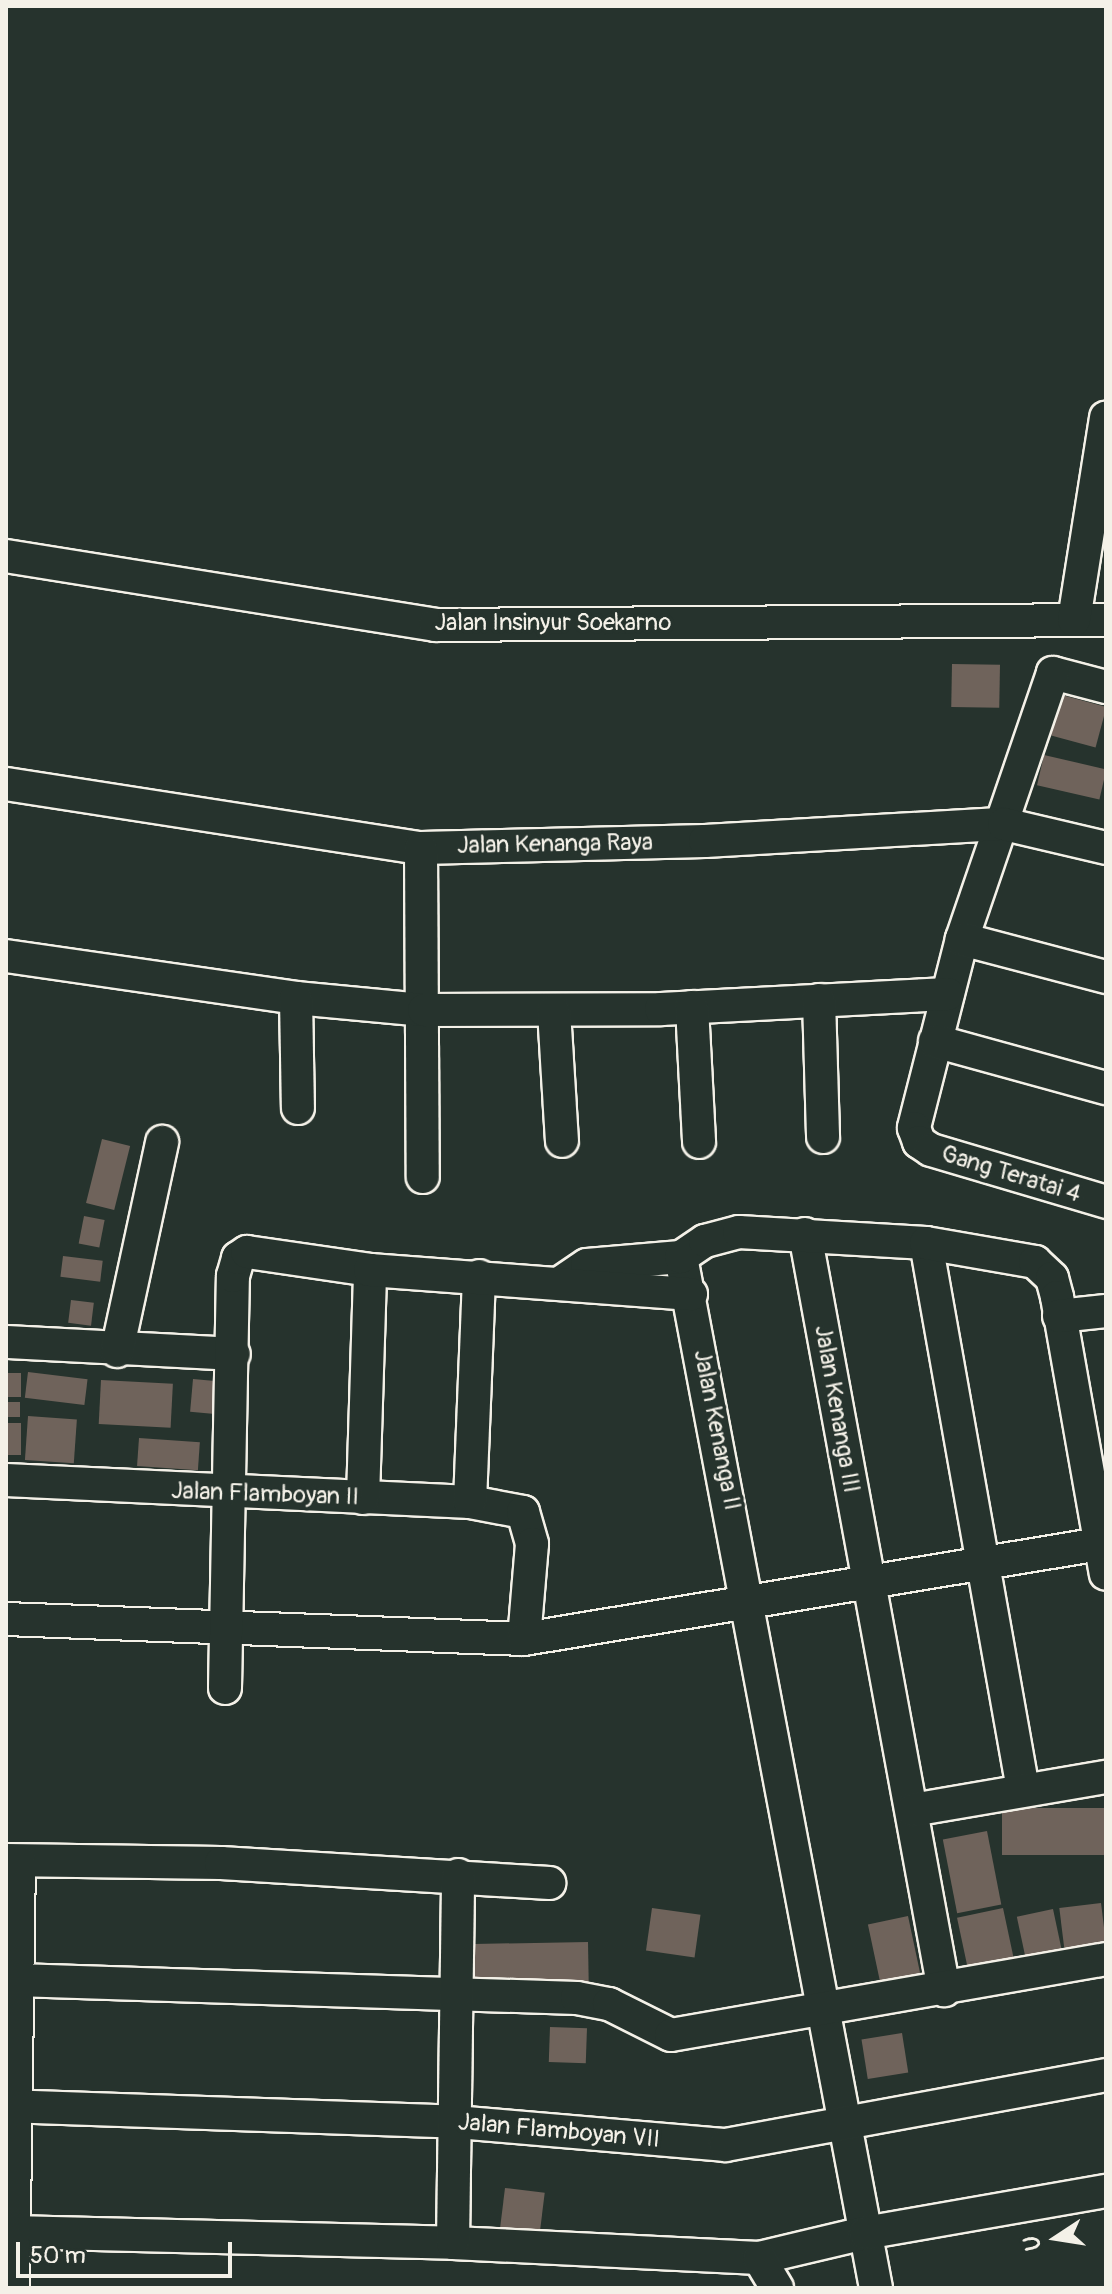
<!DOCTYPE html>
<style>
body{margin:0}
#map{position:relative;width:1112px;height:2294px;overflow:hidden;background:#26332d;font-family:Pangolin,sans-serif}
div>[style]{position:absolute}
.building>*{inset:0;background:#6f635b;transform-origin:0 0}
.roads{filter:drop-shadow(2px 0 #f4f1e8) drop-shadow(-2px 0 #f4f1e8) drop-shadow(0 2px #f4f1e8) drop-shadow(0 -2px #f4f1e8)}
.street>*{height:32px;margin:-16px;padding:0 16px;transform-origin:16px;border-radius:16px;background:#26332d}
span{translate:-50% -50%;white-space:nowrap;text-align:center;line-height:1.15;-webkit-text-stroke:7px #26332d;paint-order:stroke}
.street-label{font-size:24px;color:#f4f1e8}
.frame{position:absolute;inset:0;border:8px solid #f4f1e8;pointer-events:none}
.north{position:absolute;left:1016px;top:2198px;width:80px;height:80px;-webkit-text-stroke:6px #26332d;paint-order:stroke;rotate:258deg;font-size:22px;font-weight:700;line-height:32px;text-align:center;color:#f4f1e8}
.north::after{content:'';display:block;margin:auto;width:28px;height:36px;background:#f4f1e8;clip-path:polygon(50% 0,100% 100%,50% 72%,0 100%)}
.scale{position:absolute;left:16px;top:2242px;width:216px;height:36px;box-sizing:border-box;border:4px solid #f4f1e8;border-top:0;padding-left:10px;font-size:24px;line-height:28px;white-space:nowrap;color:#f4f1e8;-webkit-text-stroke:6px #26332d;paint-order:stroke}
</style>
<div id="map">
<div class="building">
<i style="left:952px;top:664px;width:48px;height:43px;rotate:1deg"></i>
<i style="left:1062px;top:695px;width:46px;height:42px;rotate:15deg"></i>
<i style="left:1044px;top:755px;width:64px;height:31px;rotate:13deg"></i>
<i style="left:102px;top:1139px;width:29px;height:66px;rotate:14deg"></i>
<i style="left:84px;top:1216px;width:21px;height:28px;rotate:11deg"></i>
<i style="left:63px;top:1256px;width:40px;height:21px;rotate:7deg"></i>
<i style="left:71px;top:1300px;width:23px;height:23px;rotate:7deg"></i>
<i style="left:28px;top:1372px;width:60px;height:26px;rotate:7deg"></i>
<i style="left:6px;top:1373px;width:15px;height:24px"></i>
<i style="left:193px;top:1379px;width:22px;height:33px;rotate:5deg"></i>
<i style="left:101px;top:1380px;width:72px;height:44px;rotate:3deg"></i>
<i style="left:6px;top:1402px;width:14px;height:15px"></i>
<i style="left:28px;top:1416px;width:49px;height:44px;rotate:4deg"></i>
<i style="left:6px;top:1423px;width:15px;height:32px"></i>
<i style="left:139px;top:1438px;width:61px;height:28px;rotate:4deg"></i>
<i style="left:1106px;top:1808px;width:47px;height:104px;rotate:90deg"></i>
<i style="left:987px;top:1831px;width:75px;height:45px;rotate:79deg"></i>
<i style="left:1101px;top:1903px;width:40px;height:42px;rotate:83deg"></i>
<i style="left:652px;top:1908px;width:49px;height:43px;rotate:8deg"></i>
<i style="left:1003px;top:1908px;width:67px;height:47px;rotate:78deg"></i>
<i style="left:1053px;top:1909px;width:45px;height:37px;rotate:78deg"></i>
<i style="left:908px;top:1916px;width:71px;height:41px;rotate:78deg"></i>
<i style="left:588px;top:1942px;width:48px;height:126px;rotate:89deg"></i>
<i style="left:550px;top:2027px;width:37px;height:35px;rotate:2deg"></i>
<i style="left:902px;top:2033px;width:40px;height:41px;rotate:81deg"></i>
<i style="left:505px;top:2188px;width:40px;height:47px;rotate:7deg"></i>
</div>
<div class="roads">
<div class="street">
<i style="left:6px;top:556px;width:435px;rotate:9.1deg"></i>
<i style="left:435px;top:625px;width:671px;rotate:-0.43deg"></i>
<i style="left:1074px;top:620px;width:205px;rotate:-81deg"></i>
<i style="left:1106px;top:687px;width:55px;rotate:-165.2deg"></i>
<i style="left:1053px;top:673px;width:281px;rotate:108.9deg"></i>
<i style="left:962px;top:939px;width:195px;rotate:104.3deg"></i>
<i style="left:914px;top:1128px;width:15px;rotate:70deg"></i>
<i style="left:919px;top:1142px;width:14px;rotate:34deg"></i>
<i style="left:931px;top:1150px;width:183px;rotate:16.5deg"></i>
<i style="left:6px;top:784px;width:420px;rotate:8.8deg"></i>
<i style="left:421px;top:848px;width:284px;rotate:-1.4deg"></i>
<i style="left:705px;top:841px;width:299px;rotate:-3.3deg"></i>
<i style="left:1004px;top:824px;width:105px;rotate:13.2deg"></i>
<i style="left:421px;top:848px;width:329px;rotate:89.7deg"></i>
<i style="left:962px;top:939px;width:149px;rotate:14.8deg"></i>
<i style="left:6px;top:956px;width:293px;rotate:8.2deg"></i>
<i style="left:296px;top:998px;width:129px;rotate:5.4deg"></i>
<i style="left:424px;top:1010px;width:237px;rotate:-0.2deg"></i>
<i style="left:661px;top:1009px;width:287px;rotate:-3deg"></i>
<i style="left:296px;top:998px;width:110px;rotate:89deg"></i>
<i style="left:819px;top:1000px;width:137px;rotate:88.3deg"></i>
<i style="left:692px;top:1007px;width:135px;rotate:87deg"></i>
<i style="left:554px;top:1011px;width:130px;rotate:86.5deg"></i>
<i style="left:935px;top:1041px;width:177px;rotate:15.4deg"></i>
<i style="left:805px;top:1234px;width:769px;rotate:79.58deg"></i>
<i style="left:926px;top:1243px;width:555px;rotate:79.93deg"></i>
<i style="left:681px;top:1257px;width:1049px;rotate:79.29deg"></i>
<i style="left:560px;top:1283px;width:32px;rotate:-34deg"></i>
<i style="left:587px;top:1265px;width:94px;rotate:-4.9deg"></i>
<i style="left:681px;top:1257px;width:29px;rotate:-34deg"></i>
<i style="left:705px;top:1241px;width:35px;rotate:-15deg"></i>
<i style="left:739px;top:1232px;width:187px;rotate:3.4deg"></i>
<i style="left:926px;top:1243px;width:111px;rotate:9.9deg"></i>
<i style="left:1035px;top:1262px;width:23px;rotate:43deg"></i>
<i style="left:1052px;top:1278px;width:20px;rotate:75deg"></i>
<i style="left:1057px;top:1297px;width:281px;rotate:80deg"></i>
<i style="left:1059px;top:1316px;width:47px;rotate:-6.1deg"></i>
<i style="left:6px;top:1342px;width:228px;rotate:3deg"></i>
<i style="left:117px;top:1351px;width:214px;rotate:-77.8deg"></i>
<i style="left:6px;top:1480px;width:465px;rotate:2.7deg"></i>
<i style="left:470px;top:1502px;width:54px;rotate:10.7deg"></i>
<i style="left:523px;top:1512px;width:33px;rotate:74deg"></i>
<i style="left:532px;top:1544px;width:95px;rotate:94.8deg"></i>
<i style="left:363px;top:1498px;width:228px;rotate:-88.2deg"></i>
<i style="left:470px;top:1502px;width:226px;rotate:-87.7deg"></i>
<i style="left:6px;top:1619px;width:518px;rotate:2.21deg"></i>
<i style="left:524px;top:1639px;width:584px;rotate:-9.37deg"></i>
<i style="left:225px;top:1688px;width:412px;rotate:-88.9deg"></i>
<i style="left:233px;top:1276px;width:19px;rotate:-74deg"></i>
<i style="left:238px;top:1258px;width:11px;rotate:-34deg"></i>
<i style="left:247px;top:1252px;width:124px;rotate:8.3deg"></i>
<i style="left:370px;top:1270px;width:322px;rotate:4.3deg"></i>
<i style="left:912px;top:1810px;width:197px;rotate:-9.7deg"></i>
<i style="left:6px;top:1860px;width:215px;rotate:0.8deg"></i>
<i style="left:221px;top:1863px;width:329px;rotate:3.5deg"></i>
<i style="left:16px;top:1980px;width:561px;rotate:1.84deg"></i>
<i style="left:577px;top:1998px;width:33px;rotate:11deg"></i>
<i style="left:609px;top:2004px;width:69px;rotate:26.6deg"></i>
<i style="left:671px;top:2035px;width:442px;rotate:-9.9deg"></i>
<i style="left:6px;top:2106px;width:450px;rotate:2deg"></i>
<i style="left:456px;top:2122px;width:270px;rotate:4.9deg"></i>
<i style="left:725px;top:2145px;width:387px;rotate:-10.4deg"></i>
<i style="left:12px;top:2232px;width:441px;rotate:1.4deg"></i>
<i style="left:453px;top:2243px;width:306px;rotate:2.8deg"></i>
<i style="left:759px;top:2258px;width:109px;rotate:-13.3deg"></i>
<i style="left:865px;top:2233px;width:245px;rotate:-9.9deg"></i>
<i style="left:453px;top:2243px;width:368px;rotate:-89.2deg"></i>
<i style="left:759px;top:2258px;width:35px;rotate:59deg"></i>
<i style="left:13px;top:2288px;width:427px;rotate:-89.2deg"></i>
</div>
</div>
<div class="street-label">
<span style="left:553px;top:623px">Jalan Insinyur Soekarno</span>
<span style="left:555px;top:844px;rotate:-1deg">Jalan Kenanga Raya</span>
<span style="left:1011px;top:1174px;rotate:17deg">Gang Teratai 4</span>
<span style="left:837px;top:1409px;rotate:80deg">Jalan Kenanga III</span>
<span style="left:717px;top:1430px;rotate:79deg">Jalan Kenanga II</span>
<span style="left:265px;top:1494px;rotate:2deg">Jalan Flamboyan II</span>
<span style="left:559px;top:2131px;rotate:5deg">Jalan Flamboyan VII</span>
</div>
<div class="frame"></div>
<div class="north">U</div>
<div class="scale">50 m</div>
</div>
